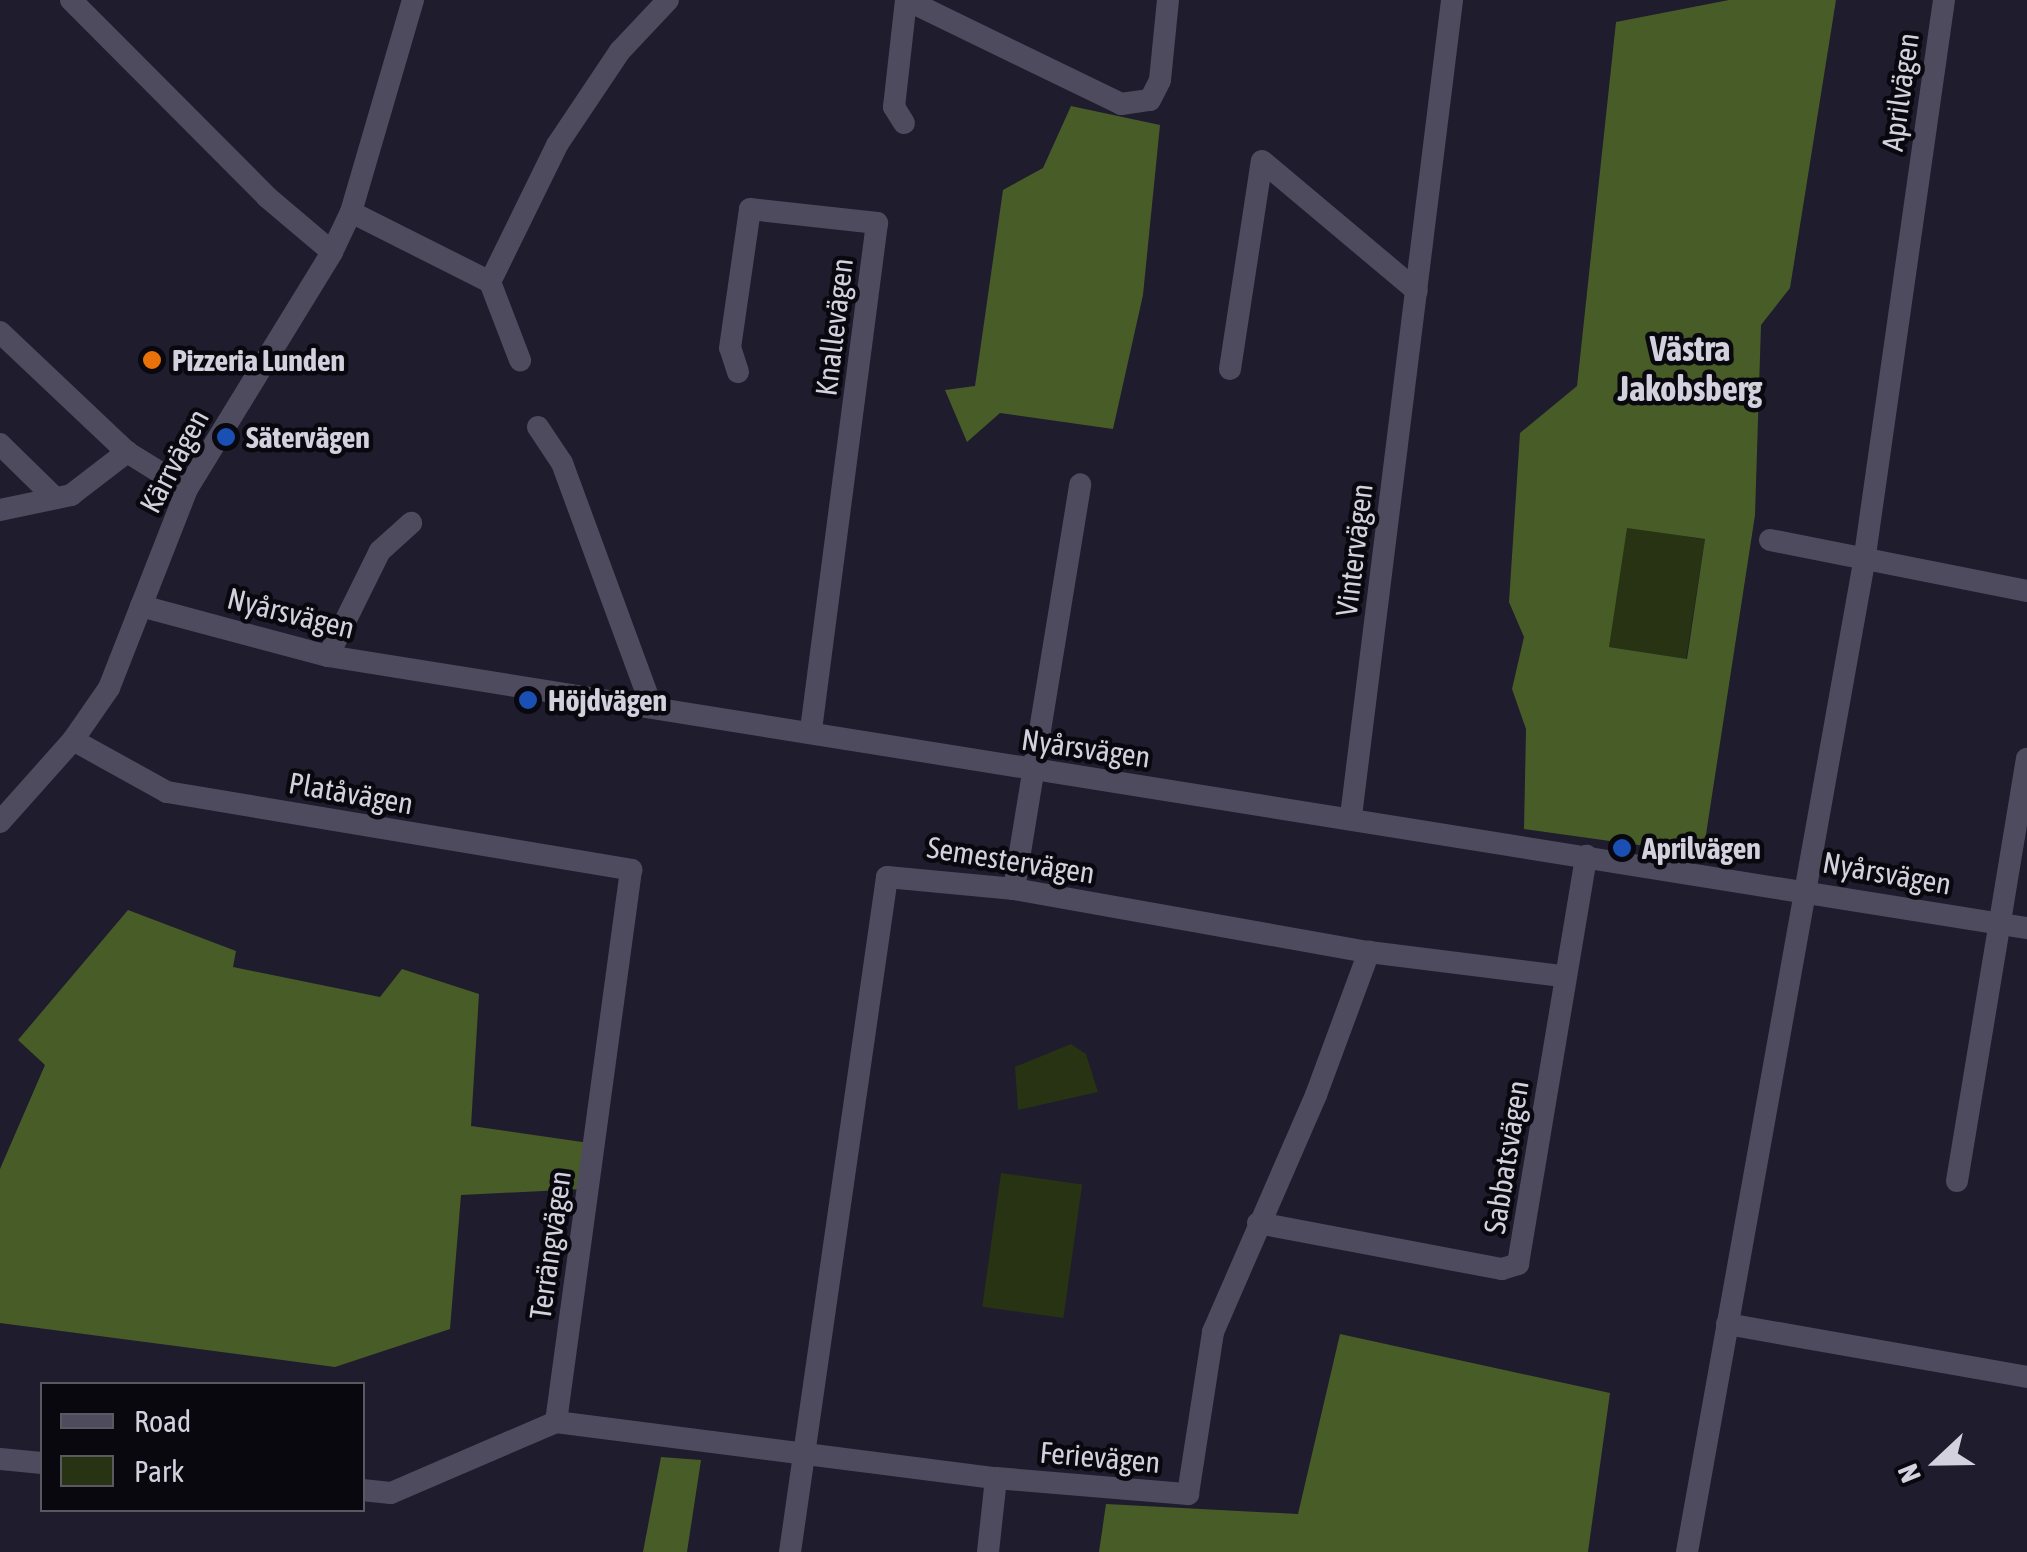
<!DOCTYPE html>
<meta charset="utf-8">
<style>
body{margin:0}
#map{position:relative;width:2027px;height:1552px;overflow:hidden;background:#1f1c2d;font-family:"Asap Condensed",sans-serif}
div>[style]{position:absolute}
.green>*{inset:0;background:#273312;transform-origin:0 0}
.forest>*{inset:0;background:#485c28}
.minor>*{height:22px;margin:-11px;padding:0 11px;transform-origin:11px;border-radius:11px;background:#4f4b5f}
.dots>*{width:28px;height:28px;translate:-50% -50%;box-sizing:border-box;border:5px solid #09080f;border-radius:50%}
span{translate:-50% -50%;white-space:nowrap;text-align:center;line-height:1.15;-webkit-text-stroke:9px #09080f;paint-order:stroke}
.street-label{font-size:30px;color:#d3d1dd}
.poi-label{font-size:30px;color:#d3d1dd;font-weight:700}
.left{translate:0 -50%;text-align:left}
.quarter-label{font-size:35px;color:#d3d1dd;font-weight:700}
.legend{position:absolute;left:40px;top:1382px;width:325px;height:130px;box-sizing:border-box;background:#09080f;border:2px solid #5a5861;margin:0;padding:12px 18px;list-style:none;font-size:30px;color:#d3d1dd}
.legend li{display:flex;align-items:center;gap:20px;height:50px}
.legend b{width:50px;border:2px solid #5a5861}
.north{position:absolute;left:1887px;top:1412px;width:100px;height:100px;-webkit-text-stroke:8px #09080f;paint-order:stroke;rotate:248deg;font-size:28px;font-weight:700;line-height:40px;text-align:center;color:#d3d1dd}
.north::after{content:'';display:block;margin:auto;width:35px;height:45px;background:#d3d1dd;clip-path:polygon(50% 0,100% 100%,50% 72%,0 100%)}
</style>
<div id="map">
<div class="green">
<i style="left:1626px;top:527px;width:80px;height:121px;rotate:9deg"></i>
<i style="clip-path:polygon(1071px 1044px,1086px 1054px,1098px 1092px,1018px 1110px,1015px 1067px)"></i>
<i style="left:1001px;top:1173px;width:82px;height:135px;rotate:8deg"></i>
</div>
<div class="forest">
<i style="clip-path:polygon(evenodd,1729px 0,1836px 0,1790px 288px,1761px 325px,1755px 515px,1703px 854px,1524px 829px,1526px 729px,1512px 689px,1524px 637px,1509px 602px,1520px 433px,1577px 386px,1616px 22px,1729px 0,1627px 528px,1705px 539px,1687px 659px,1609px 647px,1627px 528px)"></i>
<i style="clip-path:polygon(1071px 106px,1160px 125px,1143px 295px,1113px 429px,1000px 413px,967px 442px,945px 390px,975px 386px,1003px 190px,1043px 168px)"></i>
<i style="clip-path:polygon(128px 910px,236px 951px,233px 967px,380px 997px,402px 969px,479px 994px,471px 1126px,589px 1143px,583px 1189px,461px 1195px,450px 1329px,335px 1367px,0 1323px,0 1169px,45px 1065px,18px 1040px)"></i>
<i style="clip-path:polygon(1340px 1334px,1610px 1393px,1588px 1552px,1099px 1552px,1106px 1504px,1298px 1514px)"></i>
<i style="clip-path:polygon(661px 1457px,701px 1460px,687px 1552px,643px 1552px)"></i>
</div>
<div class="minor">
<i style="left:71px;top:0;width:278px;rotate:45.1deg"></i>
<i style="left:267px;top:197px;width:85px;rotate:40.2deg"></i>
<i style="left:907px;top:0;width:238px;rotate:25.9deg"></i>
<i style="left:1121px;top:104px;width:29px;rotate:-8deg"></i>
<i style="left:1150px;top:100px;width:22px;rotate:-63deg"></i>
<i style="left:1160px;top:80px;width:80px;rotate:-84.3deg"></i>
<i style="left:904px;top:123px;width:19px;rotate:-122deg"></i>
<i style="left:894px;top:107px;width:108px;rotate:-83.6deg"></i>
<i style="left:1262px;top:161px;width:202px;rotate:40deg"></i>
<i style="left:351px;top:212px;width:156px;rotate:26.7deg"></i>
<i style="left:490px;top:282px;width:153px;rotate:-63.9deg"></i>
<i style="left:557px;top:145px;width:113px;rotate:-56.2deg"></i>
<i style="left:620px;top:51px;width:70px;rotate:-46.7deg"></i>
<i style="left:490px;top:282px;width:84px;rotate:69deg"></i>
<i style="left:0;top:332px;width:175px;rotate:43.4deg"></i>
<i style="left:127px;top:452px;width:70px;rotate:31.7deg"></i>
<i style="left:1230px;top:369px;width:210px;rotate:-81.3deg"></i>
<i style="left:738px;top:372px;width:25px;rotate:-108deg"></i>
<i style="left:730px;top:348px;width:140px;rotate:-81.8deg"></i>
<i style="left:750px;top:209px;width:128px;rotate:6.3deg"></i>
<i style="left:877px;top:223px;width:511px;rotate:97.42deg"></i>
<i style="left:538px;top:427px;width:43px;rotate:56.3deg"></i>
<i style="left:562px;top:463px;width:260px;rotate:69.8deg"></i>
<i style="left:0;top:444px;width:77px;rotate:44.5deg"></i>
<i style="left:0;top:510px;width:73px;rotate:-11.9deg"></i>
<i style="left:71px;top:495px;width:71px;rotate:-37.5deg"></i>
<i style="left:1770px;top:540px;width:262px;rotate:11.2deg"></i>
<i style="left:141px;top:606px;width:194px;rotate:15deg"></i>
<i style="left:328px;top:656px;width:1721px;rotate:9.1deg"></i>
<i style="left:328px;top:656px;width:117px;rotate:-63.7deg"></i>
<i style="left:380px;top:551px;width:42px;rotate:-42.1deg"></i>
<i style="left:73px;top:740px;width:107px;rotate:29deg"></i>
<i style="left:167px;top:792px;width:471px;rotate:9.5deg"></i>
<i style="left:631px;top:870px;width:557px;rotate:97.74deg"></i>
<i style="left:1351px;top:816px;width:822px;rotate:-82.94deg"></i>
<i style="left:0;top:822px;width:110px;rotate:-48.3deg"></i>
<i style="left:73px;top:740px;width:63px;rotate:-55.3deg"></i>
<i style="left:109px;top:688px;width:214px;rotate:-68.6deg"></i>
<i style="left:187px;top:489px;width:278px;rotate:-58.5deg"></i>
<i style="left:332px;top:252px;width:44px;rotate:-64.6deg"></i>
<i style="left:351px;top:212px;width:221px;rotate:-73.7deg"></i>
<i style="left:1014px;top:889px;width:410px;rotate:-80.7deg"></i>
<i style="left:1957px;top:1181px;width:428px;rotate:-80.6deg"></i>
<i style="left:1258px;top:1223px;width:248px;rotate:10.7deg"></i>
<i style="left:1502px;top:1269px;width:17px;rotate:-17deg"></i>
<i style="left:1518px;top:1264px;width:414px;rotate:-80.5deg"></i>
<i style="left:1727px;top:1324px;width:305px;rotate:10deg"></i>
<i style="left:556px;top:1422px;width:444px;rotate:7.3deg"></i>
<i style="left:996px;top:1478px;width:193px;rotate:4.8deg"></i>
<i style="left:1188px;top:1494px;width:164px;rotate:-81.2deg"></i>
<i style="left:1213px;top:1332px;width:258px;rotate:-66.5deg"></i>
<i style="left:1316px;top:1095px;width:153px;rotate:-69.7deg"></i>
<i style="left:0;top:1459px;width:42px;rotate:5.4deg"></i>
<i style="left:362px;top:1490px;width:29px;rotate:6deg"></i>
<i style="left:391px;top:1493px;width:180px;rotate:-23.3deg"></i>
<i style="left:790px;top:1552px;width:682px;rotate:-81.82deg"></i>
<i style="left:887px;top:877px;width:128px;rotate:5.4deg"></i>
<i style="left:1014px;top:889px;width:361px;rotate:10.1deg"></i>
<i style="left:1369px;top:952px;width:195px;rotate:7.1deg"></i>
<i style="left:988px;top:1552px;width:74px;rotate:-83.8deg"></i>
<i style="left:1687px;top:1552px;width:1006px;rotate:-79.86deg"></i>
<i style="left:1864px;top:562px;width:568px;rotate:-81.9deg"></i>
</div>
<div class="dots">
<i style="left:152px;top:360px;background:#e8710a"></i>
<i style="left:226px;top:437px;background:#1a4fb4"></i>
<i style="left:528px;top:700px;background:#1a4fb4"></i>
<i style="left:1622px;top:848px;background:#1a4fb4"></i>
</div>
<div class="street-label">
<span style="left:1900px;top:92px;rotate:-82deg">Aprilvägen</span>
<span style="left:834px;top:327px;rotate:-83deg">Knallevägen</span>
<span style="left:174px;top:461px;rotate:-62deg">Kärrvägen</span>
<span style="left:1354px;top:550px;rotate:-83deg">Vintervägen</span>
<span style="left:291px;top:613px;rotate:14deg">Nyårsvägen</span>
<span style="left:1086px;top:748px;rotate:8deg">Nyårsvägen</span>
<span style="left:351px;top:793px;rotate:10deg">Platåvägen</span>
<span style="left:1011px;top:860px;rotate:9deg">Semestervägen</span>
<span style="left:1887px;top:873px;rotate:10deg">Nyårsvägen</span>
<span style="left:1506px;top:1157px;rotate:-81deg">Sabbatsvägen</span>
<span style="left:550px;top:1245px;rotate:-82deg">Terrängvägen</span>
<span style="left:1100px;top:1457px;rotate:5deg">Ferievägen</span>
</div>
<div class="poi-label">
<span class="left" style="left:172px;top:360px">Pizzeria Lunden</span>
<span class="left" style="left:246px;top:437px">Sätervägen</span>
<span class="left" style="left:548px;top:700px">Höjdvägen</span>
<span class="left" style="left:1642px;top:848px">Aprilvägen</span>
</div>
<div class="quarter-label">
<span style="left:1690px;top:368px">Västra<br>Jakobsberg</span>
</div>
<ul class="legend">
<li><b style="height:12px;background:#4f4b5f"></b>Road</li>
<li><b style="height:28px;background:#273312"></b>Park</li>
</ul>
<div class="north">N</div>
</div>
